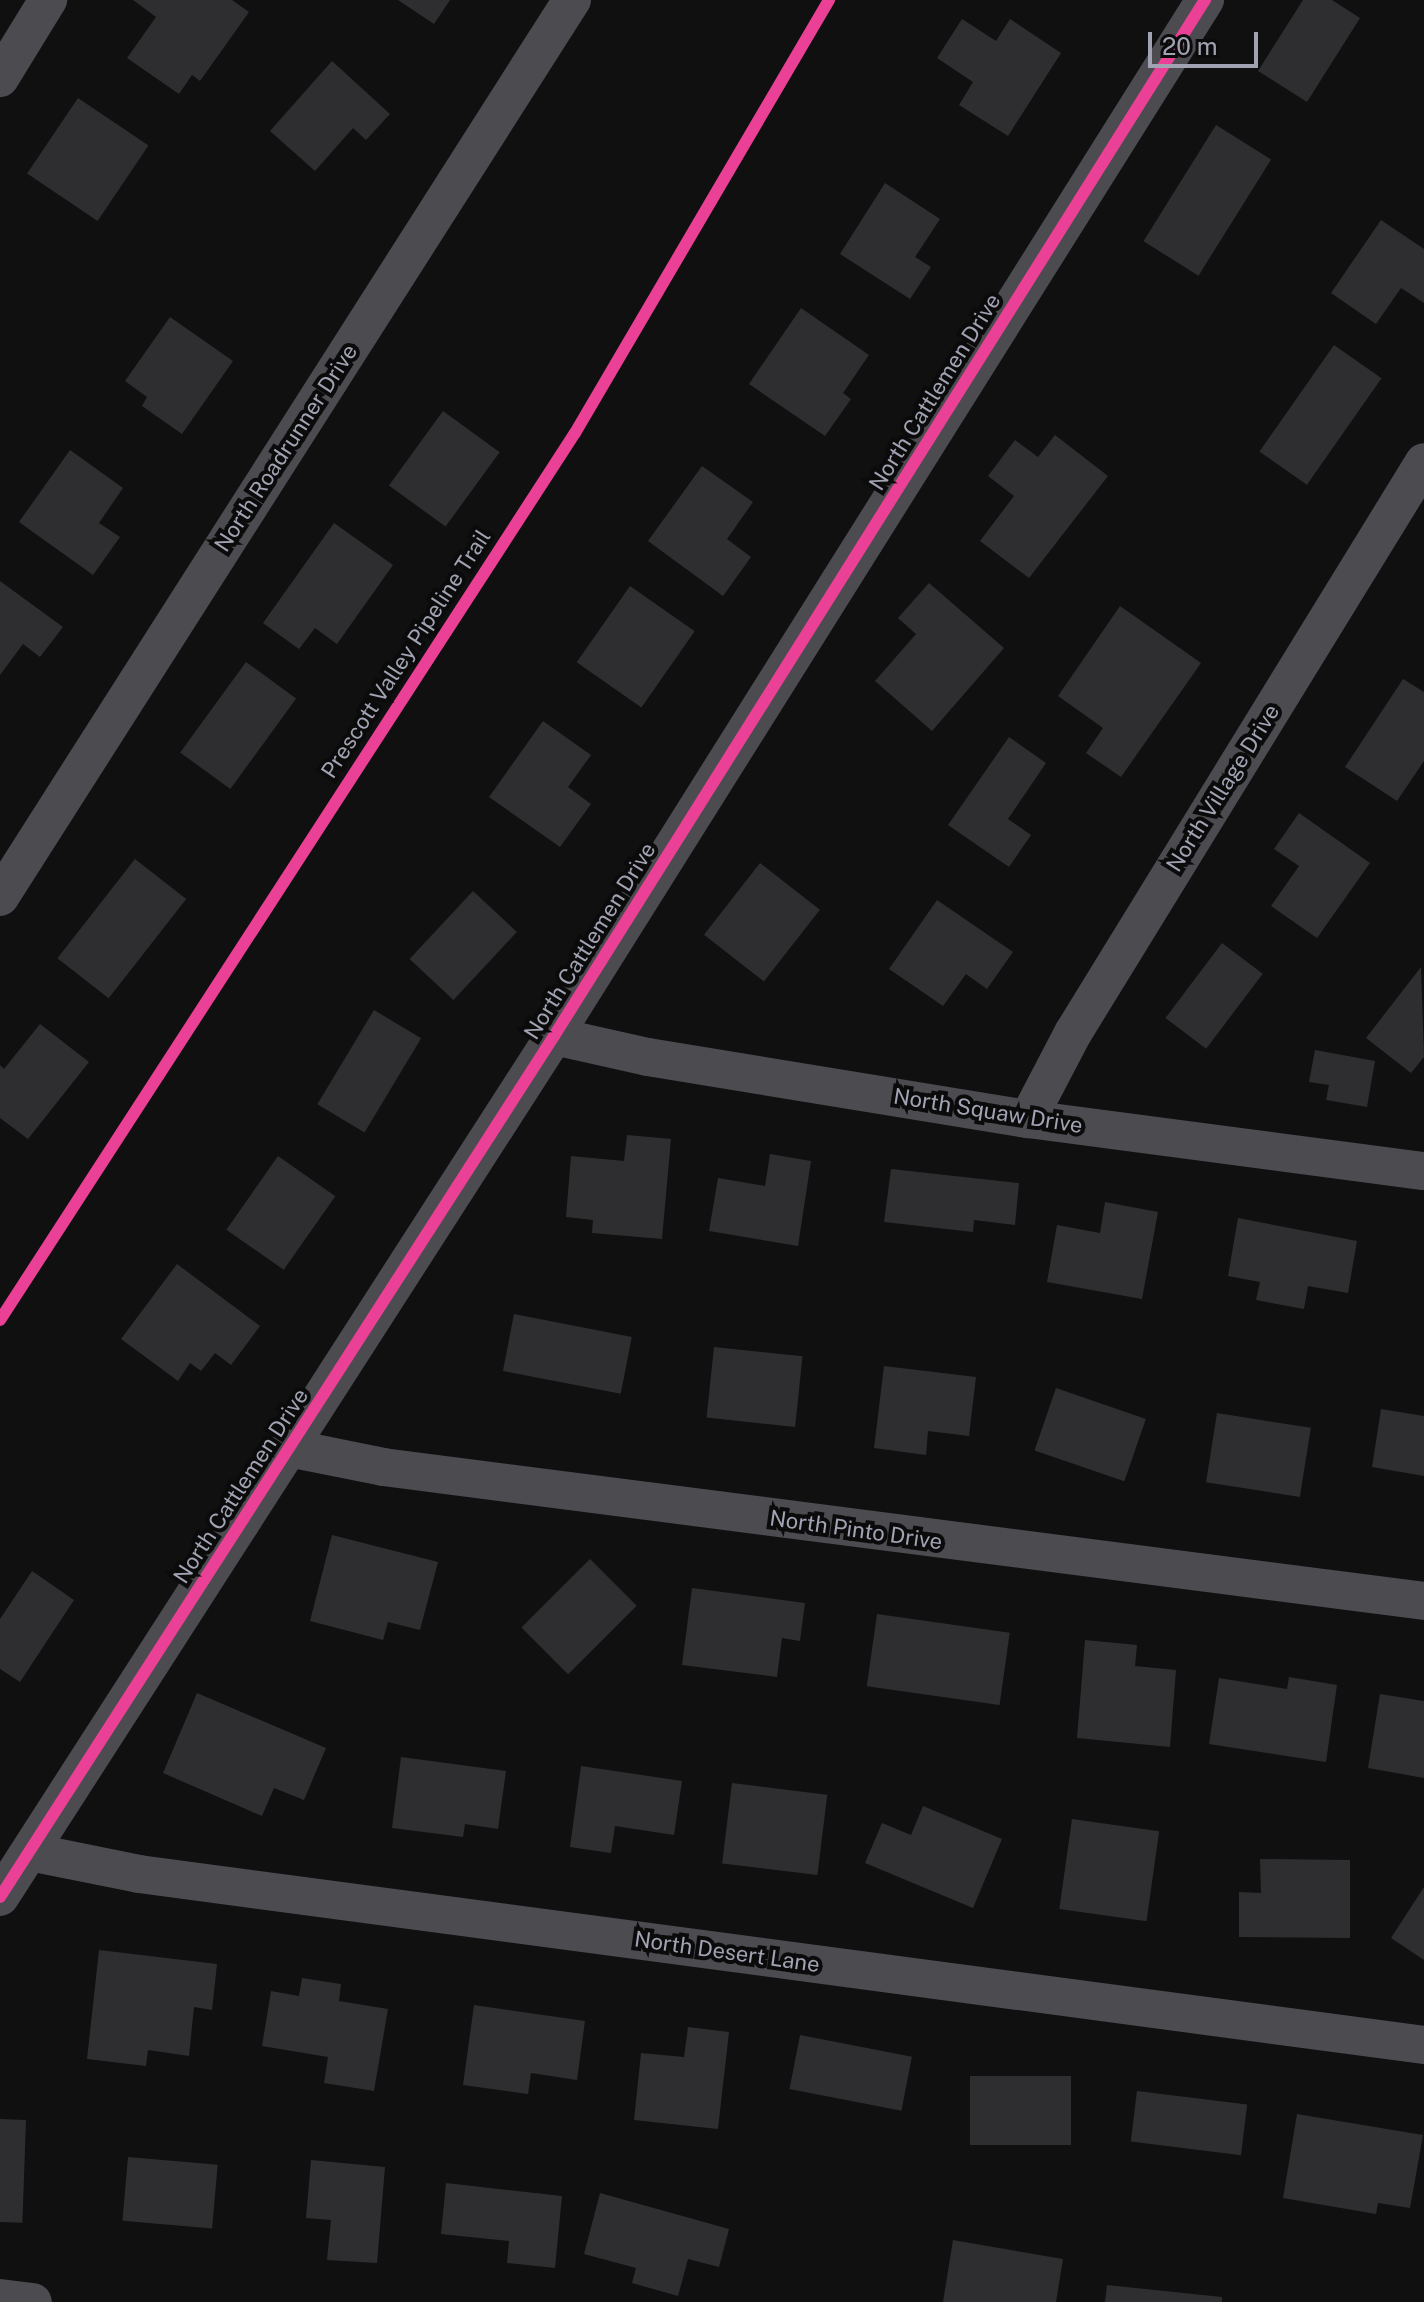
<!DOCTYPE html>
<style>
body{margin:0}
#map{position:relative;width:1424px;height:2302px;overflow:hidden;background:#101011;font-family:"Public Sans",sans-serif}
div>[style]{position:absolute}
.building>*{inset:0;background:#2e2e30;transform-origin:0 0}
.street>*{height:38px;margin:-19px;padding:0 19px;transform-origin:19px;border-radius:19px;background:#4b4b50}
.cycleway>*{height:12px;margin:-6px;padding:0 6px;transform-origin:6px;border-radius:6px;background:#ea4096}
span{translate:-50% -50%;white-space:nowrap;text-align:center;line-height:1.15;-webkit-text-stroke:8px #0b0b0c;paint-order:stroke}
.street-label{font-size:22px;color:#a1a3b2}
.scale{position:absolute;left:1148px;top:32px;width:110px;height:36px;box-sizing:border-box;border:4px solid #a1a3b2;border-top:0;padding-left:10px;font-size:24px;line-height:28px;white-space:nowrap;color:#a1a3b2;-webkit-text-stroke:6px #0b0b0c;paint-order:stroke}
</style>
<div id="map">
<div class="building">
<i style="clip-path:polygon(133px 0,232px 0,249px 12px,200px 81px,192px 75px,179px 94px,127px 58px,156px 17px)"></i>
<i style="clip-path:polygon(398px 0,450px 0,434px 24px)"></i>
<i style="clip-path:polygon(1303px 0,1332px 0,1360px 18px,1307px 102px,1258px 71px)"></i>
<i style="clip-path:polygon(962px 19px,996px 41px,1010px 19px,1061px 53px,1008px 136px,959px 105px,973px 82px,937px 58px)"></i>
<i style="clip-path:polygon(332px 61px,390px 114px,366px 140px,353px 128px,315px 171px,270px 131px)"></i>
<i style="left:78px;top:98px;width:85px;height:91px;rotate:34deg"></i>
<i style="left:1216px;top:125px;width:65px;height:137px;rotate:32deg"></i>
<i style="clip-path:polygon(885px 183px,940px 219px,915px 257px,931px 267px,910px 299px,840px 254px)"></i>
<i style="clip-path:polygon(1381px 220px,1424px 249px,1424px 303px,1401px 288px,1376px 324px,1331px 293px)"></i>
<i style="clip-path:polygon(801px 308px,869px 355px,843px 393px,851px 399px,825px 436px,749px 384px)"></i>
<i style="clip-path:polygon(170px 317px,233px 361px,182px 434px,142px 406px,147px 397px,125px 381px)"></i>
<i style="left:1334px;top:345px;width:58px;height:130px;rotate:35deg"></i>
<i style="left:443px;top:411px;width:70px;height:92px;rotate:36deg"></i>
<i style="clip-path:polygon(1055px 435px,1108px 476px,1029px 578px,980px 541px,1014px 496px,988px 476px,1015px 440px,1038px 457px)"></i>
<i style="clip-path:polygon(70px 450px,123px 488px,99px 523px,120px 537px,93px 575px,19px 522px)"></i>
<i style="clip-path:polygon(702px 466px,753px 502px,727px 539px,751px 557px,723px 596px,648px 541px)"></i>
<i style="clip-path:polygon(334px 523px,393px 565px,337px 644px,315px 628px,299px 649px,263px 623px)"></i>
<i style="clip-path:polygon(0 581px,63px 627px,40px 657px,23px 644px,0 675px)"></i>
<i style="clip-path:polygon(929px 583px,1004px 648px,932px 731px,875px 681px,916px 634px,898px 618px)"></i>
<i style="left:630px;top:586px;width:79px;height:93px;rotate:35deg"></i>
<i style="clip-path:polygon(1120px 606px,1201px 663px,1121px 777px,1086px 753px,1103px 728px,1058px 696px)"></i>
<i style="left:246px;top:662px;width:62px;height:112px;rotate:36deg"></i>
<i style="clip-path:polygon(1403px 679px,1424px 692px,1424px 761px,1397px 801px,1345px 767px)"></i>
<i style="clip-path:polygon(543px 721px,591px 755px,568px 787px,591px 804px,560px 847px,489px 797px)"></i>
<i style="clip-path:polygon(1009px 737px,1046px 763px,1008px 819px,1031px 835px,1009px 867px,948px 825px)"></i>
<i style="clip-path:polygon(1299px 813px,1370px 863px,1317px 938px,1271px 906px,1299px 866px,1274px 849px)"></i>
<i style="left:135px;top:859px;width:65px;height:126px;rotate:38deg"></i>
<i style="left:760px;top:863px;width:76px;height:91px;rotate:38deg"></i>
<i style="left:473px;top:891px;width:60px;height:93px;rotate:43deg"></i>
<i style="clip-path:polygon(937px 900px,1013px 952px,987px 989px,966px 974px,943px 1006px,889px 969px)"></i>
<i style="left:1222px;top:943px;width:51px;height:94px;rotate:37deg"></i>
<i style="clip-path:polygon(1421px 967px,1424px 1057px,1411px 1073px,1366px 1038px)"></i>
<i style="left:374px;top:1010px;width:55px;height:110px;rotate:31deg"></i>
<i style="clip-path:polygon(40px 1024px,89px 1062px,28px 1139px,0 1118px,0 1065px,4px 1069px)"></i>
<i style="clip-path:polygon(1315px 1050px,1375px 1061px,1367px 1107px,1326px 1100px,1329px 1085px,1309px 1082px)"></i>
<i style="clip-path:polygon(627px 1135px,671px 1139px,662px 1239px,592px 1233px,593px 1220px,566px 1217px,571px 1156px,624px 1161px)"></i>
<i style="clip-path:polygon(770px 1154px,811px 1161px,798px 1246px,709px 1231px,718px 1178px,765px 1186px)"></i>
<i style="left:278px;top:1156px;width:70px;height:90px;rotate:35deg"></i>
<i style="clip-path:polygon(891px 1169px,1019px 1183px,1015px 1225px,974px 1220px,973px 1232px,884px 1222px)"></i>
<i style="clip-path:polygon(1105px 1202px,1158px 1212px,1142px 1299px,1047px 1282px,1057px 1225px,1100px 1233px)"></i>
<i style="clip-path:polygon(1238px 1218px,1357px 1241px,1348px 1293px,1308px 1286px,1304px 1309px,1256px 1300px,1260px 1282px,1228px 1276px)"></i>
<i style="clip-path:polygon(177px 1264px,260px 1326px,231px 1365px,215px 1353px,201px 1371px,190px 1363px,178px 1381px,121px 1339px)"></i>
<i style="left:514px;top:1314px;width:120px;height:58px;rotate:11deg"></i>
<i style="left:714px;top:1347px;width:89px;height:71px;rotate:6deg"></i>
<i style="clip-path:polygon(884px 1366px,976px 1377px,969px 1436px,928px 1431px,926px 1455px,874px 1448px)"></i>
<i style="left:1056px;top:1388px;width:95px;height:66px;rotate:19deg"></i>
<i style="clip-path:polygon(1381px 1409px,1424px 1416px,1424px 1476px,1372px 1467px)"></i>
<i style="left:1217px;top:1413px;width:95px;height:70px;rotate:9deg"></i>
<i style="clip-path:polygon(332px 1535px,438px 1562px,420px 1630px,388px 1622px,383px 1640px,310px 1621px)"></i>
<i style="left:590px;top:1559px;width:66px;height:97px;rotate:45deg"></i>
<i style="clip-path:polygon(32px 1571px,74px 1600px,20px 1682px,0 1669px,0 1619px)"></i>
<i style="clip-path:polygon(692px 1588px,805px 1603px,800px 1641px,782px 1638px,777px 1677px,682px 1665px)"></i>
<i style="left:877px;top:1614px;width:134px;height:73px;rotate:8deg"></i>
<i style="clip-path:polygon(1085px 1640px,1137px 1645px,1135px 1666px,1176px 1670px,1170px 1747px,1077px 1738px)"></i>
<i style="clip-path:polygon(1289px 1677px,1337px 1685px,1326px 1762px,1209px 1744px,1219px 1678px,1287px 1689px)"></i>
<i style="clip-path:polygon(197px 1693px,326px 1748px,304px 1800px,274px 1788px,262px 1816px,163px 1773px)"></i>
<i style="clip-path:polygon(1380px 1694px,1424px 1701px,1424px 1778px,1368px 1768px)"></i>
<i style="clip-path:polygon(401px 1757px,506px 1771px,498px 1829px,465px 1824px,463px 1837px,392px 1828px)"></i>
<i style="clip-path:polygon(581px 1766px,682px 1781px,674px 1835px,615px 1826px,611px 1853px,570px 1847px)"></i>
<i style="left:732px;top:1783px;width:96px;height:81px;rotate:7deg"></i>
<i style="clip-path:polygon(923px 1806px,1002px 1839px,973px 1908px,865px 1863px,882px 1823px,911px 1835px)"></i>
<i style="left:1072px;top:1819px;width:88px;height:91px;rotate:8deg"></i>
<i style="clip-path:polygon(1260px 1859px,1350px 1860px,1350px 1938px,1239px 1937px,1239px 1892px,1261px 1893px)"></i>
<i style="clip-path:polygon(1424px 1887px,1424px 1960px,1391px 1938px)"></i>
<i style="clip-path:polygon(99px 1950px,217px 1964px,212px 2010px,194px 2007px,189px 2056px,148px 2050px,146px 2066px,87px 2059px)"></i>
<i style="clip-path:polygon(302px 1978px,341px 1984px,339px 2001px,388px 2009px,374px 2091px,324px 2083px,328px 2057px,262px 2046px,271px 1991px,299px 1996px)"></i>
<i style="clip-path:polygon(474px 2005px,585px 2021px,577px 2080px,531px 2073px,528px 2094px,463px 2085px)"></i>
<i style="clip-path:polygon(688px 2027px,729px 2032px,718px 2129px,634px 2120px,641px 2053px,684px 2057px)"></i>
<i style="left:800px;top:2035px;width:114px;height:55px;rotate:11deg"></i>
<i style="left:970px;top:2076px;width:101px;height:69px"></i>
<i style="left:1137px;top:2091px;width:111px;height:51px;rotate:7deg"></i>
<i style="clip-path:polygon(1297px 2114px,1423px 2135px,1410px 2208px,1378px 2203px,1376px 2214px,1283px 2198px)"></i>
<i style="left:0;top:2119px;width:26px;height:103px;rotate:2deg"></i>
<i style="left:128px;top:2157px;width:90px;height:64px;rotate:5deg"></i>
<i style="clip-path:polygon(311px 2160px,385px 2167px,377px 2263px,327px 2260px,331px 2220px,306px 2218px)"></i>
<i style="clip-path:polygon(446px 2183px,562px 2196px,555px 2268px,507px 2263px,509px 2241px,441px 2234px)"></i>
<i style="clip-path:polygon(600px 2193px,729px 2229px,719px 2267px,688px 2259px,678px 2296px,632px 2283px,636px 2268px,584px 2254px)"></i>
<i style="clip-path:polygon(953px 2240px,1063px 2259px,1056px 2302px,943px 2302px)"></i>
<i style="clip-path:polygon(1107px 2285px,1222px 2297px,1222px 2302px,1105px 2302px)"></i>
</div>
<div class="street">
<i style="left:0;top:78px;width:92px;rotate:-58.4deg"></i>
<i style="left:0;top:897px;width:1064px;rotate:-57.48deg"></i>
<i style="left:554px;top:1036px;width:96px;rotate:12.6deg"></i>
<i style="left:648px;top:1057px;width:385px;rotate:9.3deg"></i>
<i style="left:1028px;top:1119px;width:399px;rotate:7.5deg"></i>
<i style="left:1028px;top:1119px;width:97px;rotate:-62.4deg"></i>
<i style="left:1073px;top:1033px;width:670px;rotate:-58.42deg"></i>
<i style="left:289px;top:1448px;width:96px;rotate:11.4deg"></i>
<i style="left:383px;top:1467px;width:1050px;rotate:7.33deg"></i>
<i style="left:30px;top:1852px;width:111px;rotate:11.4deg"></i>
<i style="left:139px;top:1874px;width:1296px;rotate:7.58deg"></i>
<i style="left:0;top:1897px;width:1024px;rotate:-57.24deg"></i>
<i style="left:554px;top:1036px;width:1224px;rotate:-57.86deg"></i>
<i style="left:0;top:2298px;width:33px;rotate:7deg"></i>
</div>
<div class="cycleway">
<i style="left:0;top:1320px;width:1057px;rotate:-57.05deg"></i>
<i style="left:575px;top:433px;width:502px;rotate:-59.6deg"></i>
<i style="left:0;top:1897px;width:1024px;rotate:-57.24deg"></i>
<i style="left:554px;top:1036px;width:1224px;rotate:-57.86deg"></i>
</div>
<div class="street-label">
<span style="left:935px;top:392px;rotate:-58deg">North Cattlemen Drive</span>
<span style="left:286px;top:448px;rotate:-57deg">North Roadrunner Drive</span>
<span style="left:406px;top:654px;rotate:-57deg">Prescott Valley Pipeline Trail</span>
<span style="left:1223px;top:788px;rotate:-58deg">North Village Drive</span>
<span style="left:590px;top:941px;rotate:-58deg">North Cattlemen Drive</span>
<span style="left:988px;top:1111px;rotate:9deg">North Squaw Drive</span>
<span style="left:241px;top:1486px;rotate:-57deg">North Cattlemen Drive</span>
<span style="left:856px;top:1530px;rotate:8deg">North Pinto Drive</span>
<span style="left:727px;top:1952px;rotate:8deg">North Desert Lane</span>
</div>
<div class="scale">20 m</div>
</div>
